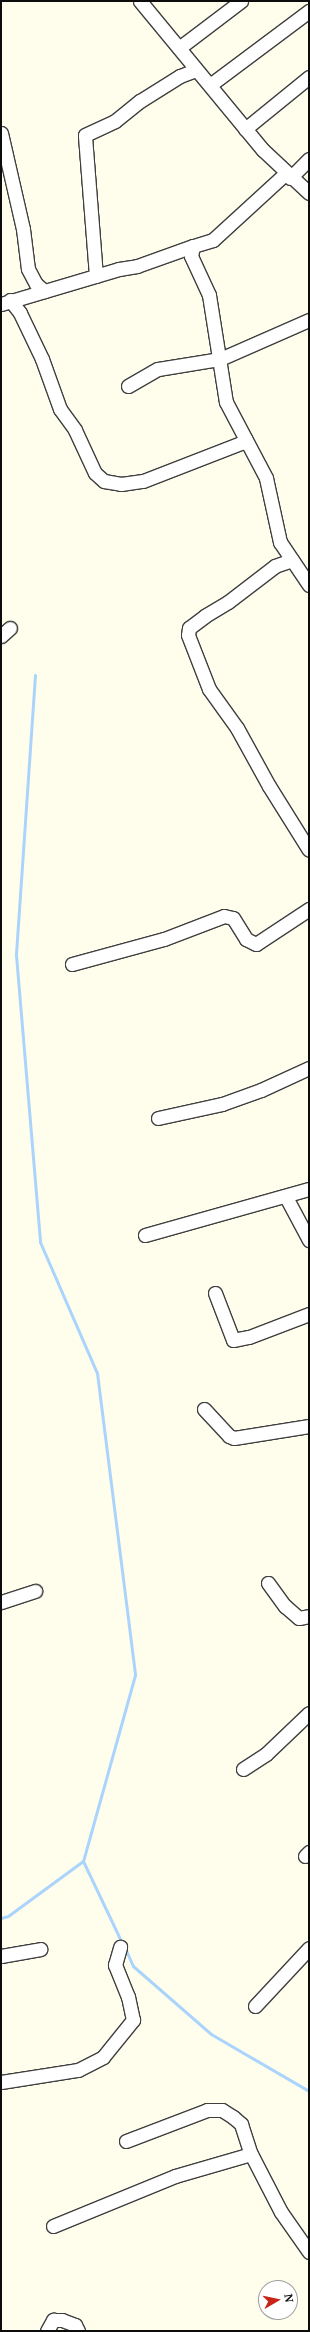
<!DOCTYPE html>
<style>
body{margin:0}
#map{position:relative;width:310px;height:2332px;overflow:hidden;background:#fffeec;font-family:"Noto Serif",serif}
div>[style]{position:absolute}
.stream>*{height:3px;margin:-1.5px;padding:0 1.5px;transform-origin:1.5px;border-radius:1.5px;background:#abd4fc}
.roads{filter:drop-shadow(1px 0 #3f3f3f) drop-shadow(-1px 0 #3f3f3f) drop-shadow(0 1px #3f3f3f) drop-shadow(0 -1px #3f3f3f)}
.minor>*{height:13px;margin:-6.5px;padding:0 6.5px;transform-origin:6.5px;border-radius:6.5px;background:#fff}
span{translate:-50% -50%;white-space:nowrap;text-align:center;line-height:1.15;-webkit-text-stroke:4px #fff;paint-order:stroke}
.frame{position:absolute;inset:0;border:2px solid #0c0c0c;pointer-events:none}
.north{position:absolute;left:258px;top:2280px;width:40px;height:40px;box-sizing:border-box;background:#fff;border:1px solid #9e9e9e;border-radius:50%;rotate:81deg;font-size:11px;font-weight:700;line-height:16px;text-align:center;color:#0c0c0c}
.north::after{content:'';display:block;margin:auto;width:14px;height:18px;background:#c82518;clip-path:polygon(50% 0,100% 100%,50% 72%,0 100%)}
</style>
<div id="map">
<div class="stream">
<i style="left:35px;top:675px;width:281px;rotate:93.9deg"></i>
<i style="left:16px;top:955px;width:288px;rotate:85.2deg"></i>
<i style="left:40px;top:1242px;width:143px;rotate:66.5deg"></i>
<i style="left:97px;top:1373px;width:304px;rotate:82.8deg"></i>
<i style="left:135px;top:1675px;width:193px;rotate:105.6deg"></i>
<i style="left:83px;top:1861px;width:91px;rotate:64.6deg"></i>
<i style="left:1px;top:1918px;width:7px;rotate:-16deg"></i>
<i style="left:8px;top:1916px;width:93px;rotate:-36.3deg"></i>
<i style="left:125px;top:1948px;width:20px;rotate:66deg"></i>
<i style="left:133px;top:1966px;width:103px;rotate:41.1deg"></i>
<i style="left:211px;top:2034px;width:113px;rotate:30.2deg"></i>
</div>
<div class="roads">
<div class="minor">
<i style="left:140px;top:1px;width:193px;rotate:50.5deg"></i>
<i style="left:263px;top:150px;width:63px;rotate:43.1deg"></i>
<i style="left:179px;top:48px;width:78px;rotate:-37.2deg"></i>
<i style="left:210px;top:85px;width:124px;rotate:-36.8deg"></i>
<i style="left:245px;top:129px;width:82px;rotate:-39.1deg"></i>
<i style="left:1px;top:133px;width:98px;rotate:77.1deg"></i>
<i style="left:23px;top:229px;width:40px;rotate:82.9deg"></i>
<i style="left:28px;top:269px;width:17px;rotate:62deg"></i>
<i style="left:36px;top:284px;width:11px;rotate:41deg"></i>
<i style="left:286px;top:173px;width:99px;rotate:137.5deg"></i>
<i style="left:213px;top:240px;width:21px;rotate:163deg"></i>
<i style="left:193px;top:246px;width:10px;rotate:101deg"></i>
<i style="left:191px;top:256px;width:43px;rotate:65.2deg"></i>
<i style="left:209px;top:295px;width:108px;rotate:81deg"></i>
<i style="left:226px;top:402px;width:86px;rotate:62.2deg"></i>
<i style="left:266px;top:478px;width:66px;rotate:77.7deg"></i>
<i style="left:280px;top:542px;width:52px;rotate:56deg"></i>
<i style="left:290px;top:178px;width:27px;rotate:-45deg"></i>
<i style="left:96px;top:276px;width:141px;rotate:-94.5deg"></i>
<i style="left:85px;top:135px;width:33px;rotate:-25deg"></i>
<i style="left:115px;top:121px;width:32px;rotate:-39deg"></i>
<i style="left:140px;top:101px;width:47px;rotate:-32deg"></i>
<i style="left:180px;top:76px;width:17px;rotate:-21deg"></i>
<i style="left:10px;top:300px;width:16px;rotate:52deg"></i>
<i style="left:20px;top:313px;width:51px;rotate:64.4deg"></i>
<i style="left:42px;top:359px;width:53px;rotate:70.2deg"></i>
<i style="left:60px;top:409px;width:26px;rotate:54deg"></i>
<i style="left:75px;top:430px;width:47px;rotate:65.1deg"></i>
<i style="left:95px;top:473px;width:12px;rotate:42deg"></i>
<i style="left:104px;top:481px;width:17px;rotate:10deg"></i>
<i style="left:121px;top:484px;width:22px;rotate:-8deg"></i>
<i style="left:143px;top:481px;width:105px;rotate:-21.2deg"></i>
<i style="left:241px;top:443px;width:6px;rotate:-45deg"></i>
<i style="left:1px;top:304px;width:123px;rotate:-16.5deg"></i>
<i style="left:119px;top:269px;width:18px;rotate:-9deg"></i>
<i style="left:137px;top:266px;width:59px;rotate:-19.7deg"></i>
<i style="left:128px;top:386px;width:34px;rotate:-30deg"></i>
<i style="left:158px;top:369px;width:63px;rotate:-9.2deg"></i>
<i style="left:220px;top:359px;width:97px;rotate:-23.7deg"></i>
<i style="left:292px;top:560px;width:18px;rotate:161deg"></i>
<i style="left:275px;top:566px;width:59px;rotate:142.5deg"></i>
<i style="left:228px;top:602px;width:27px;rotate:149deg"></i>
<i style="left:205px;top:616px;width:20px;rotate:143deg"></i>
<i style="left:189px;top:628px;width:7px;rotate:98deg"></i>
<i style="left:188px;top:635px;width:58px;rotate:68.7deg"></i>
<i style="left:209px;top:689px;width:48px;rotate:54.3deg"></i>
<i style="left:237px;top:728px;width:66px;rotate:61.1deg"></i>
<i style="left:269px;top:786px;width:75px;rotate:58deg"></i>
<i style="left:1px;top:636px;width:12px;rotate:-42deg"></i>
<i style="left:72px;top:964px;width:95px;rotate:-15.2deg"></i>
<i style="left:164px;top:939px;width:64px;rotate:-21deg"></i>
<i style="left:224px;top:916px;width:9px;rotate:13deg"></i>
<i style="left:233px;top:918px;width:25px;rotate:58deg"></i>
<i style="left:246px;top:939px;width:11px;rotate:27deg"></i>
<i style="left:256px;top:944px;width:64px;rotate:-33.4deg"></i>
<i style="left:158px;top:1118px;width:66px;rotate:-12.3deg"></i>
<i style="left:222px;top:1104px;width:41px;rotate:-19.7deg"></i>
<i style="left:261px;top:1090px;width:53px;rotate:-24.6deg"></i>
<i style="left:286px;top:1197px;width:49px;rotate:61.9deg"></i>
<i style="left:145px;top:1235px;width:170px;rotate:-15.7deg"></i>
<i style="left:215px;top:1293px;width:50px;rotate:69deg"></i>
<i style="left:233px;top:1340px;width:16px;rotate:-11deg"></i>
<i style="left:249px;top:1337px;width:64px;rotate:-21deg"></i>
<i style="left:204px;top:1409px;width:37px;rotate:47deg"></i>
<i style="left:229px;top:1436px;width:5px;rotate:22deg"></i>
<i style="left:234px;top:1438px;width:76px;rotate:-9.1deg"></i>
<i style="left:268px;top:1583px;width:29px;rotate:54deg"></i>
<i style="left:285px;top:1606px;width:18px;rotate:41deg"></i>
<i style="left:299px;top:1618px;width:10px;rotate:-11deg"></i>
<i style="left:1px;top:1602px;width:36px;rotate:-18deg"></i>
<i style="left:243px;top:1769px;width:27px;rotate:-33deg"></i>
<i style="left:266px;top:1754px;width:59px;rotate:-43.6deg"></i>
<i style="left:305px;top:1856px;width:6px;rotate:-45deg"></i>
<i style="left:1px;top:1956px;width:40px;rotate:-10deg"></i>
<i style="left:255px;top:2006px;width:79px;rotate:-47deg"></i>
<i style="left:1px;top:2082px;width:78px;rotate:-8.9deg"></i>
<i style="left:78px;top:2070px;width:28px;rotate:-27deg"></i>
<i style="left:103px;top:2057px;width:48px;rotate:-51deg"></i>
<i style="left:133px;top:2020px;width:24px;rotate:-102deg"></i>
<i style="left:128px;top:1997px;width:35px;rotate:-112deg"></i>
<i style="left:115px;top:1965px;width:19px;rotate:-74deg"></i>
<i style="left:126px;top:2141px;width:87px;rotate:-20.9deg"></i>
<i style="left:207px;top:2110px;width:15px"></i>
<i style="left:222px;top:2110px;width:13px;rotate:32deg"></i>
<i style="left:233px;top:2117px;width:11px;rotate:41deg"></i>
<i style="left:241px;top:2124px;width:32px;rotate:72deg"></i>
<i style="left:251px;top:2154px;width:65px;rotate:62.7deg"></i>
<i style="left:281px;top:2212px;width:49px;rotate:55deg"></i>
<i style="left:53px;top:2226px;width:132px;rotate:-22.3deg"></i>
<i style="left:175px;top:2176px;width:79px;rotate:-16.1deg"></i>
<i style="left:47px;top:2331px;width:13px;rotate:-61deg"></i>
<i style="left:53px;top:2320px;width:9px"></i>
<i style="left:62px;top:2320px;width:14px;rotate:21deg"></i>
<i style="left:75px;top:2325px;width:7px;rotate:63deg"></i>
</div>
</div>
<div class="frame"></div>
<div class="north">N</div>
</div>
